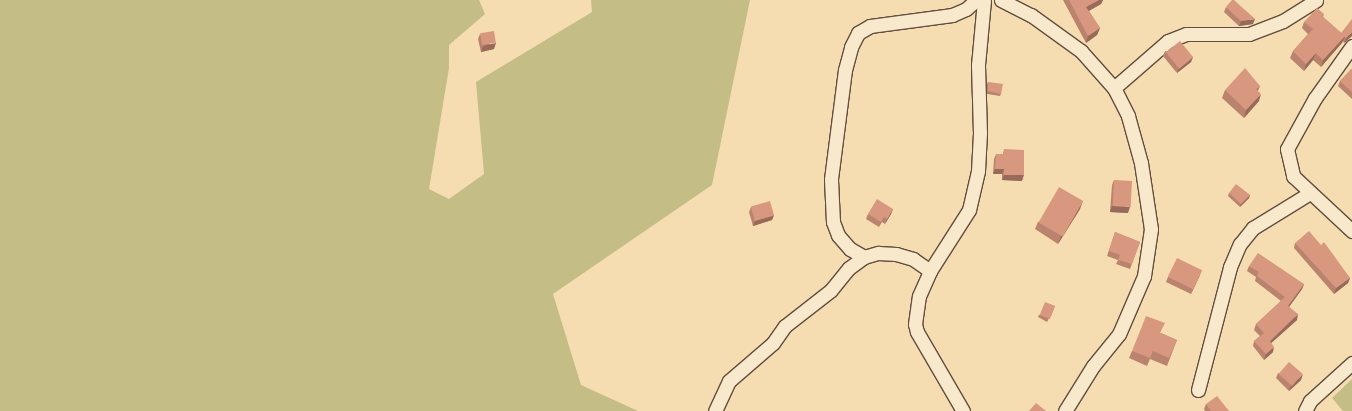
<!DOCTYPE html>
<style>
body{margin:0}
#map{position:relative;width:1352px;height:411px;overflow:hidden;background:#f5dcb1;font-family:"Libre Caslon Text",serif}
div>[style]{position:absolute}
.green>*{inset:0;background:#c4be86}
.roads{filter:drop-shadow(1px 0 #614e3e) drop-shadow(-1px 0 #614e3e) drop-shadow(0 1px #614e3e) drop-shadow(0 -1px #614e3e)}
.minor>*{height:13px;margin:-6.5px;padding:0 6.5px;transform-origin:6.5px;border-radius:6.5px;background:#f8e8cc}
.wall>*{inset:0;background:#ba836e}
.shaded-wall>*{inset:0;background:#976a5a}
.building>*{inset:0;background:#d89880;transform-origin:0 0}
span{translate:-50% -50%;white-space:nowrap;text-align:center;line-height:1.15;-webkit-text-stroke:3.5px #f8e8cc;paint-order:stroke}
</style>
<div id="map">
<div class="green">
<i style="clip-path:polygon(0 0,479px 0,485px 14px,449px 45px,449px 68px,429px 189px,449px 199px,484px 174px,476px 82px,592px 12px,591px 0,750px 0,712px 185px,553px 294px,581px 385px,638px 411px,0 411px)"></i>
<i style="clip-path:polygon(1352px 379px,1352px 411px,1343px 411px,1332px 398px)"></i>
</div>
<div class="roads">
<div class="minor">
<i style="left:1001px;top:0;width:34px;rotate:27deg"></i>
<i style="left:1031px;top:15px;width:62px;rotate:35.8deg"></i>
<i style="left:1081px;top:51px;width:50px;rotate:48.3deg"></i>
<i style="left:1114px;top:88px;width:31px;rotate:63deg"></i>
<i style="left:1128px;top:116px;width:49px;rotate:74.5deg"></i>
<i style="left:1141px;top:163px;width:67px;rotate:81.4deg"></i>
<i style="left:1151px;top:229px;width:48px;rotate:98.5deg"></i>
<i style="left:1144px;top:276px;width:63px;rotate:113.3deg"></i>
<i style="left:1119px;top:334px;width:41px;rotate:129.1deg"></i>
<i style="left:1093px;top:366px;width:53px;rotate:121.9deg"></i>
<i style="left:1352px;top:46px;width:64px;rotate:125.4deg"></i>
<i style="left:1315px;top:98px;width:58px;rotate:118.8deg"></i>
<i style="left:1287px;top:149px;width:28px;rotate:77deg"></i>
<i style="left:1293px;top:176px;width:81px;rotate:43deg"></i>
<i style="left:1114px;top:88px;width:72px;rotate:-41deg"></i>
<i style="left:1168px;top:41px;width:19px;rotate:-21deg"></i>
<i style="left:1186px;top:34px;width:63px"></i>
<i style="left:1249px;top:34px;width:36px;rotate:-21deg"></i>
<i style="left:1283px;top:21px;width:39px;rotate:-32deg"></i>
<i style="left:864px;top:257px;width:16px;rotate:-150deg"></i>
<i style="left:850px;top:249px;width:18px;rotate:-131deg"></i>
<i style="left:838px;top:235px;width:14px;rotate:-111deg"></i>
<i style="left:833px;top:222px;width:43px;rotate:-92.7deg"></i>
<i style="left:831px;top:179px;width:110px;rotate:-82.7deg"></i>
<i style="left:845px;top:70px;width:24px;rotate:-75deg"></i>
<i style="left:851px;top:47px;width:16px;rotate:-63deg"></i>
<i style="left:858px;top:33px;width:14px;rotate:-30deg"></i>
<i style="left:870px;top:26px;width:83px;rotate:-7.6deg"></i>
<i style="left:952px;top:15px;width:15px;rotate:-23deg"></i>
<i style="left:966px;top:9px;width:13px;rotate:-42deg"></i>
<i style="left:1198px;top:390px;width:127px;rotate:-75.4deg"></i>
<i style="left:1230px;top:267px;width:25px;rotate:-67deg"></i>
<i style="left:1240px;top:244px;width:21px;rotate:-51deg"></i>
<i style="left:1253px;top:228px;width:67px;rotate:-31.6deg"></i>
<i style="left:715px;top:411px;width:33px;rotate:-65deg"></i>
<i style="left:729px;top:381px;width:58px;rotate:-40.8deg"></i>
<i style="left:773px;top:343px;width:21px;rotate:-55deg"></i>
<i style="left:785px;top:326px;width:58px;rotate:-38deg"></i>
<i style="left:831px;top:290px;width:28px;rotate:-51deg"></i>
<i style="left:849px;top:268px;width:19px;rotate:-36deg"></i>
<i style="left:864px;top:257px;width:15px;rotate:-16deg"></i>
<i style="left:878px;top:253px;width:18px;rotate:3deg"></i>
<i style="left:896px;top:254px;width:18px;rotate:16deg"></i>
<i style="left:913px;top:259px;width:21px;rotate:35deg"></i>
<i style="left:963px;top:411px;width:91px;rotate:-120.2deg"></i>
<i style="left:917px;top:332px;width:8px;rotate:-104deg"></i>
<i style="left:915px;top:324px;width:28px;rotate:-82deg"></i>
<i style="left:919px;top:296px;width:27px;rotate:-66deg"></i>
<i style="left:930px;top:271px;width:72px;rotate:-57.4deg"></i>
<i style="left:969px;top:210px;width:40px;rotate:-77deg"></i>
<i style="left:978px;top:171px;width:38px;rotate:-87deg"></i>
<i style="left:980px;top:133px;width:68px;rotate:-91.7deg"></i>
<i style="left:978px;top:65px;width:65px;rotate:-84.7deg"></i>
<i style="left:1305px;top:411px;width:11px;rotate:-63deg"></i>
<i style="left:1310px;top:401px;width:57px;rotate:-42.1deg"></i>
</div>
</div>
<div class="wall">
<i style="clip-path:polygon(1063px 0,1103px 0,1101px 4px,1089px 11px,1100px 28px,1097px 35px,1086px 43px)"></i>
<i style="clip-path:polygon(1226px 7px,1253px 24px,1239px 26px,1224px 12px)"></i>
<i style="clip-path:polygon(1324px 14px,1323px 17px,1341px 33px,1352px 36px,1344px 43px,1343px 41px,1321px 67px,1313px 60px,1304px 71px,1290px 58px,1293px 51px,1308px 34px,1302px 28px,1304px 22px)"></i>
<i style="clip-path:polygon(480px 34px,494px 49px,481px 52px,478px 39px)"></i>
<i style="clip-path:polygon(1165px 51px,1193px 57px,1191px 62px,1177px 73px,1163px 56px)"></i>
<i style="clip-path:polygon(1352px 69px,1352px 99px,1338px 86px,1340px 81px)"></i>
<i style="clip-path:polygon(988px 82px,1001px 94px,1000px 96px,987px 94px,987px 84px)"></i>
<i style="clip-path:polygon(1260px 86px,1258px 91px,1259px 101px,1244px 118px,1222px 98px,1225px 90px)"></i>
<i style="clip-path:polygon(1004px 149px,1022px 181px,1002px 180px,1002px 174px,993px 174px,994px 159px,996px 154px,1003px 154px)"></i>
<i style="clip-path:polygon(1114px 180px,1128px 213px,1110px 212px,1112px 185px)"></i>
<i style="clip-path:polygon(1229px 193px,1250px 195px,1249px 198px,1240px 207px,1228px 196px)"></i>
<i style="clip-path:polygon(751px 207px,774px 215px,772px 220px,753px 226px,749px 212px)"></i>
<i style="clip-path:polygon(893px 209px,891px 214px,885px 224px,882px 222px,879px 227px,866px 219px,868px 214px)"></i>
<i style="clip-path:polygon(1080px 209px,1058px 244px,1035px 229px,1038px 222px)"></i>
<i style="clip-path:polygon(1115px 232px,1140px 242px,1130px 269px,1116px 264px,1118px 260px,1107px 256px)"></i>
<i style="clip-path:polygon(1295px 243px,1321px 245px,1350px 278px,1348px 283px,1334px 294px,1294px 248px)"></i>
<i style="clip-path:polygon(1249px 266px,1304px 284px,1302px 289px,1289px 307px,1297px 320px,1271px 343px,1273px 352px,1264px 360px,1253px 346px,1254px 341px,1260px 336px,1254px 330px,1256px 324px,1281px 301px,1255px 281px,1256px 277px,1247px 271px)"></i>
<i style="clip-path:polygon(1200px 275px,1191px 294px,1166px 282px,1168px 277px)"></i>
<i style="clip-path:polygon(1054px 309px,1047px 322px,1038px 317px,1039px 315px)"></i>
<i style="clip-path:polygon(1161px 333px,1177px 340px,1167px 366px,1150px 359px,1147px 366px,1129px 358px,1132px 351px)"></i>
<i style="clip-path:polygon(1278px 373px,1301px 380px,1289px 391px,1276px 378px)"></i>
<i style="clip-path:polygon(1206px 404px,1229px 411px,1205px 411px,1204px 409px)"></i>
</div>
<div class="shaded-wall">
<i style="clip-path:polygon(1099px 0,1103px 0,1101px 4px,1083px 14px,1086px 7px)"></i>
<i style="clip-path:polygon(1255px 19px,1253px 24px,1239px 26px,1241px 21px)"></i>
<i style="clip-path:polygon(1100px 28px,1097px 35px,1086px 43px,1088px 36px)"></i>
<i style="clip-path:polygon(1352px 32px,1352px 36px,1344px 43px,1346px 38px)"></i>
<i style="clip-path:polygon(1345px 36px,1342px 43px,1321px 67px,1323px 60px)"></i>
<i style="clip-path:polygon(496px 43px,494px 49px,481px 52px,483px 46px)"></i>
<i style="clip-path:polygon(1316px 53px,1313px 60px,1304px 71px,1306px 64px)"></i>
<i style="clip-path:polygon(1193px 57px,1191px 62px,1177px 73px,1179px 68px)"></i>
<i style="clip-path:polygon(1261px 94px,1259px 101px,1244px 118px,1246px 110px)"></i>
<i style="clip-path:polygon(995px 169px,1004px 169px,1002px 174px,993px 174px)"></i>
<i style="clip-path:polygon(1004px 175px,1024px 175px,1022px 181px,1002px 180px)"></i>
<i style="clip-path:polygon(1250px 195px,1249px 198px,1240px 207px,1241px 204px)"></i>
<i style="clip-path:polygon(1083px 201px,1080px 209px,1058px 244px,1061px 236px)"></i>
<i style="clip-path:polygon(1112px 206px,1130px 207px,1128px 213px,1110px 212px)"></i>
<i style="clip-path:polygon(893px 209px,891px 214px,885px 224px,887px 219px)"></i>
<i style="clip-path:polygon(774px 215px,772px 220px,753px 226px,755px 221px)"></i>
<i style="clip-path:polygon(1202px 270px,1200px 275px,1191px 294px,1193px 289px)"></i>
<i style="clip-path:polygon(1350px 278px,1348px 283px,1334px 294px,1336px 288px)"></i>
<i style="clip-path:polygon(1304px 284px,1302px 289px,1286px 311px,1288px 306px)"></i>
<i style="clip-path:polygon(1298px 314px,1297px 320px,1268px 346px,1270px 341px)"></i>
<i style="clip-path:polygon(1274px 347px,1273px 352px,1264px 360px,1266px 354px)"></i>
<i style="clip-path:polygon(1303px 374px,1301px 380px,1289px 391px,1291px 386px)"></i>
</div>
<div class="building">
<i style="clip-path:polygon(1069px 0,1099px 0,1086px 7px,1100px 28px,1088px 36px)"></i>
<i style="clip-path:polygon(1232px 0,1234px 0,1255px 19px,1241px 21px,1226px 7px)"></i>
<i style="clip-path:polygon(1317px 8px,1324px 14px,1322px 16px,1345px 36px,1323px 60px,1316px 53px,1306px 64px,1293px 51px,1313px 29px,1304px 22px)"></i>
<i style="clip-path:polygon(1352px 19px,1352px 32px,1346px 38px,1341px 33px)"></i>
<i style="left:494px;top:31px;width:12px;height:14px;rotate:81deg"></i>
<i style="left:1180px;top:41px;width:21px;height:18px;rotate:51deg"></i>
<i style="clip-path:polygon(1245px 68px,1260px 86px,1256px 89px,1261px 94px,1246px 110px,1225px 90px)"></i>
<i style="clip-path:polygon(1351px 69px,1352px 69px,1352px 92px,1340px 81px)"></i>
<i style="clip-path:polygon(988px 82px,1003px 84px,1001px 94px,988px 91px)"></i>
<i style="clip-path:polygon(1004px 149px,1024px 150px,1024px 175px,1004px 175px,1004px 169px,995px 169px,996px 154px,1004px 154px)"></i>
<i style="left:1114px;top:180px;width:18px;height:26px;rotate:3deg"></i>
<i style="clip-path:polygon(1236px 184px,1250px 195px,1241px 204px,1229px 193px)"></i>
<i style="left:1059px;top:187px;width:28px;height:41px;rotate:30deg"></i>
<i style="clip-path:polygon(877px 199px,893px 209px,887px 219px,884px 217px,881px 222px,868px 214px)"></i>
<i style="left:770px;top:201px;width:15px;height:20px;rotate:74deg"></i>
<i style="clip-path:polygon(1309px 231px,1321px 245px,1324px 242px,1350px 278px,1336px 288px,1295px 243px)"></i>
<i style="clip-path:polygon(1115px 232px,1140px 242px,1132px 264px,1118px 260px,1120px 255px,1109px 251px)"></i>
<i style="clip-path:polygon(1258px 253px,1304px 284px,1288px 306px,1298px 314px,1270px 341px,1274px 347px,1266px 354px,1254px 341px,1264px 333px,1256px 324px,1285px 297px,1257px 276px,1259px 272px,1249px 266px)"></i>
<i style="left:1177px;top:258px;width:28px;height:21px;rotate:26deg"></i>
<i style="left:1045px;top:302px;width:11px;height:14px;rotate:22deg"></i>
<i style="clip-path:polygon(1146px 316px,1165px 323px,1160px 333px,1177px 340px,1169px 358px,1153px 351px,1150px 358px,1132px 351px)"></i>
<i style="left:1289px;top:362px;width:18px;height:16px;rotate:41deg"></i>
<i style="clip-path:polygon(1217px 396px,1229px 411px,1211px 411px,1206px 404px)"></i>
<i style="clip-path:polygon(1036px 403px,1046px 411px,1029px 411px)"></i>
</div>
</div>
